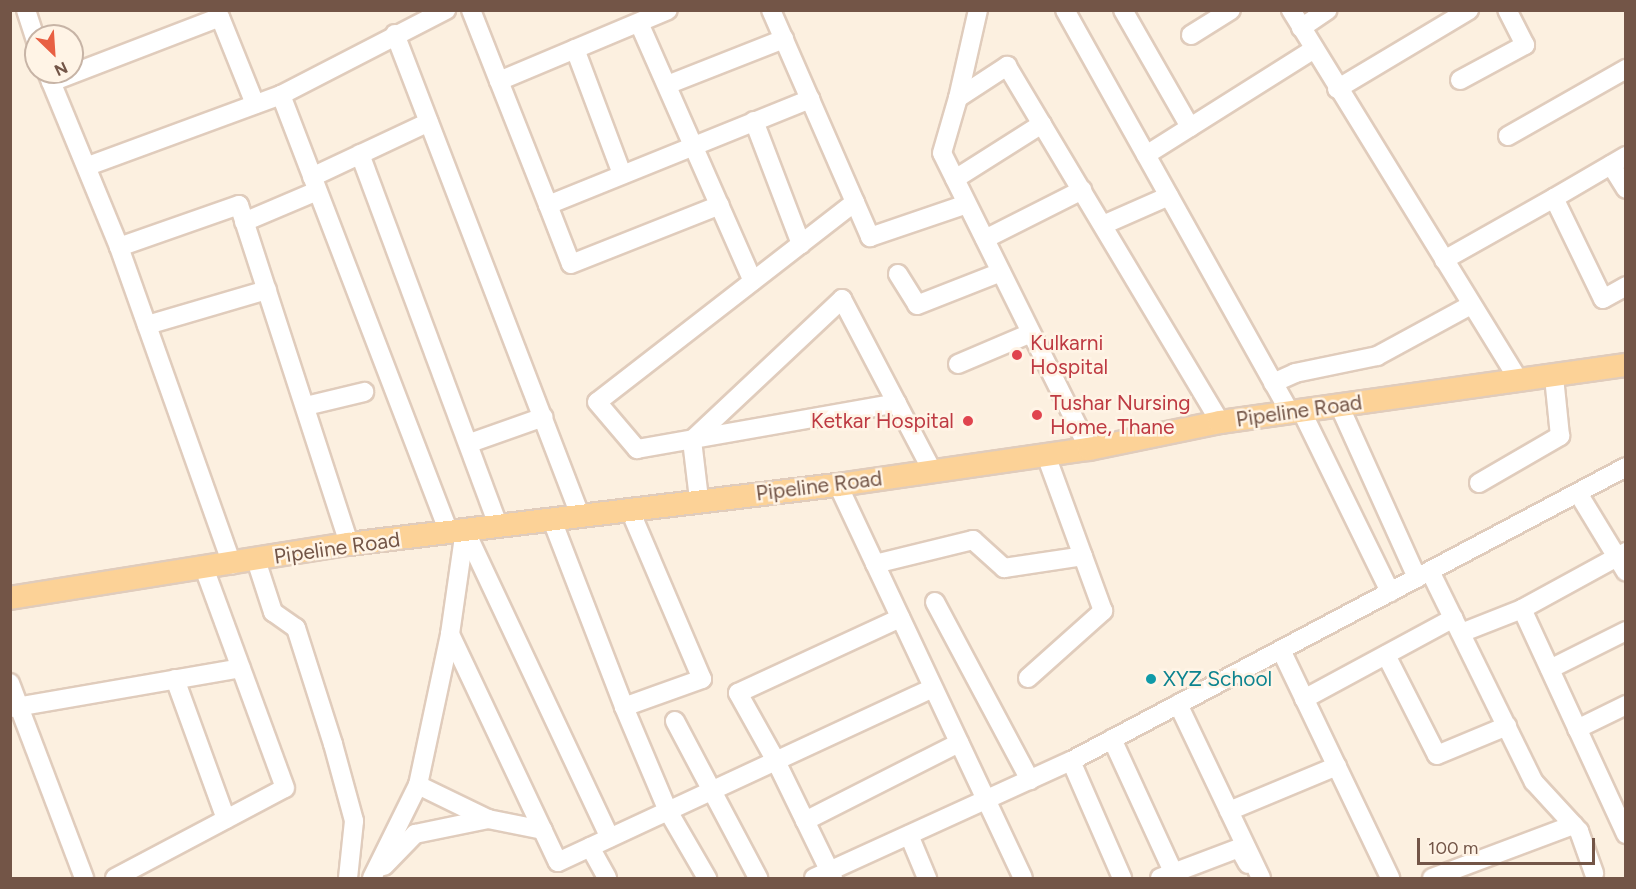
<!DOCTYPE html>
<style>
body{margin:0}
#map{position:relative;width:1636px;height:889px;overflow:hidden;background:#fcf0e0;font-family:Figtree,sans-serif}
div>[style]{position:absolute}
.roads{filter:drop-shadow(2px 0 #e0ccbc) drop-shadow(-2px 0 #e0ccbc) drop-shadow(0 2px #e0ccbc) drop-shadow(0 -2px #e0ccbc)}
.minor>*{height:18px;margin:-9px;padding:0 9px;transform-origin:9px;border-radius:9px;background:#fff}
.major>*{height:22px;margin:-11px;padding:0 11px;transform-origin:11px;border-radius:11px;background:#fcd297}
.dots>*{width:16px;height:16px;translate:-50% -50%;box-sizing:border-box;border:3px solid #fff4e6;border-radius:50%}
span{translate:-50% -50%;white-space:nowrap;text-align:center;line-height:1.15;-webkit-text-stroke:5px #fff4e6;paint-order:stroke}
.health-label{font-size:21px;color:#be3a42}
.left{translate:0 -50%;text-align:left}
.right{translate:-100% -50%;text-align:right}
.street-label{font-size:21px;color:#735547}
.culture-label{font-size:21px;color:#0d838f}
.frame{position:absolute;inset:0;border:12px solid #735547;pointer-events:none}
.north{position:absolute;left:24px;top:24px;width:60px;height:60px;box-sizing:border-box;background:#fff4e6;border:2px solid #c7b4a6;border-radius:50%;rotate:155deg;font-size:16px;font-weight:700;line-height:24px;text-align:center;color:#735547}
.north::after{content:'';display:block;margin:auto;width:21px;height:27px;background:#e86043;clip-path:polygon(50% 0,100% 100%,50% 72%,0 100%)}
.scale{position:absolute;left:1417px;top:838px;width:178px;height:27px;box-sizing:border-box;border:3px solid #735547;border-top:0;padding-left:8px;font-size:18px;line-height:21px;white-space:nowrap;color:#735547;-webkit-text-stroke:4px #fff4e6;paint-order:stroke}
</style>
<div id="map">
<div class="roads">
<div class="minor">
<i style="left:26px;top:10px;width:32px;rotate:72deg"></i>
<i style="left:471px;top:10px;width:76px;rotate:68.5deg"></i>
<i style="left:499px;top:81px;width:183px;rotate:-22.8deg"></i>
<i style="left:771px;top:10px;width:248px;rotate:66.4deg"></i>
<i style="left:870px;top:237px;width:102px;rotate:-18.8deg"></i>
<i style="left:1065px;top:10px;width:461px;rotate:60.8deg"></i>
<i style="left:1123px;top:10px;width:135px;rotate:60.2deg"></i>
<i style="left:1291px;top:10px;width:435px;rotate:58.4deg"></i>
<i style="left:639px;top:23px;width:282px;rotate:66.2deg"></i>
<i style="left:1301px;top:28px;width:32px;rotate:-34deg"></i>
<i style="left:395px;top:34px;width:515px;rotate:68.96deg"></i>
<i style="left:1191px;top:35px;width:47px;rotate:-32deg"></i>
<i style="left:575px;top:49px;width:134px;rotate:69.4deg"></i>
<i style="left:47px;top:72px;width:189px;rotate:67.6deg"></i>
<i style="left:119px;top:247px;width:337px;rotate:70.4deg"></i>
<i style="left:1460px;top:80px;width:74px;rotate:-28.3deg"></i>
<i style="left:1525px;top:45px;width:39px;rotate:-117deg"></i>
<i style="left:499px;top:81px;width:133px;rotate:68.4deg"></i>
<i style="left:548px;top:205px;width:283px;rotate:-22deg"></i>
<i style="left:51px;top:82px;width:181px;rotate:-21deg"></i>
<i style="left:220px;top:17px;width:94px;rotate:68.1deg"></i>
<i style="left:667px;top:85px;width:126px;rotate:-21.5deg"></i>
<i style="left:1337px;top:89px;width:154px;rotate:-30.9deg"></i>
<i style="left:281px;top:95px;width:469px;rotate:69deg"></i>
<i style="left:958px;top:98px;width:90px;rotate:-77.2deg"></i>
<i style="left:754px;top:121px;width:132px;rotate:69.1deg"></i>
<i style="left:1508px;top:136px;width:136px;rotate:-29.6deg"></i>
<i style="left:360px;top:154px;width:398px;rotate:69.6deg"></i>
<i style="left:1146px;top:155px;width:199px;rotate:-32.2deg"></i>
<i style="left:1626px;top:156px;width:83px;rotate:149.7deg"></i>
<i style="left:1554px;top:198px;width:112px;rotate:64.1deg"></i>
<i style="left:1603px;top:299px;width:26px;rotate:-29deg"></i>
<i style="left:1611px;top:165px;width:28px;rotate:58deg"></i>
<i style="left:88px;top:166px;width:206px;rotate:-20.2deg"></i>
<i style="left:281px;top:95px;width:186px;rotate:-27.3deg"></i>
<i style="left:312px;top:177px;width:129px;rotate:-25.2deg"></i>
<i style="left:955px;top:179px;width:103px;rotate:-32.3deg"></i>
<i style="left:855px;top:202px;width:326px;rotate:142.2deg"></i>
<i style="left:597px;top:402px;width:62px;rotate:49.6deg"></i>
<i style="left:637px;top:449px;width:264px;rotate:-10deg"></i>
<i style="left:548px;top:205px;width:63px;rotate:68.7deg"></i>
<i style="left:571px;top:264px;width:160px;rotate:-21.6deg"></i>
<i style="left:244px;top:222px;width:79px;rotate:-23deg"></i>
<i style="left:1103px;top:225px;width:72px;rotate:-23.7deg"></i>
<i style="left:985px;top:239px;width:109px;rotate:-26.8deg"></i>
<i style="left:119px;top:247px;width:127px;rotate:-19.3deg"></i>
<i style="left:239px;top:205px;width:356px;rotate:72deg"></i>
<i style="left:1444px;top:260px;width:126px;rotate:-29.4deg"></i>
<i style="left:898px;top:274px;width:36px;rotate:58deg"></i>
<i style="left:917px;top:305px;width:90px;rotate:-21.4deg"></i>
<i style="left:147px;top:325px;width:125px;rotate:-16.3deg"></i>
<i style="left:958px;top:364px;width:79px;rotate:-23deg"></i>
<i style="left:1273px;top:383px;width:24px;rotate:-24deg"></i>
<i style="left:1295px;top:373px;width:84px;rotate:-11.7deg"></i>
<i style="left:1377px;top:356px;width:107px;rotate:-28.5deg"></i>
<i style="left:1339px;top:405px;width:190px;rotate:65.7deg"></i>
<i style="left:306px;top:406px;width:60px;rotate:-13.6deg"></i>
<i style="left:1301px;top:410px;width:203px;rotate:63.9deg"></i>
<i style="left:470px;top:443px;width:78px;rotate:-19.4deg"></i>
<i style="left:1089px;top:449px;width:330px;rotate:-116.4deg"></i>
<i style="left:942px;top:153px;width:57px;rotate:-73.8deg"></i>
<i style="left:958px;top:98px;width:59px;rotate:-33.1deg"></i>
<i style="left:1007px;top:66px;width:415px;rotate:59.1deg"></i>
<i style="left:1479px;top:483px;width:94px;rotate:-30.1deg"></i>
<i style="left:1560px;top:436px;width:59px;rotate:-95.8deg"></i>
<i style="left:838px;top:485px;width:434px;rotate:64.8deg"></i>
<i style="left:1578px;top:493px;width:92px;rotate:58.7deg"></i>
<i style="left:699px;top:499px;width:59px;rotate:-96.8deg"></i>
<i style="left:692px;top:440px;width:206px;rotate:-43.2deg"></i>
<i style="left:842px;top:299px;width:195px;rotate:62.3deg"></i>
<i style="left:629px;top:508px;width:186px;rotate:66.9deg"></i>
<i style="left:702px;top:679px;width:83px;rotate:160.3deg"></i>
<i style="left:624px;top:707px;width:113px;rotate:67.1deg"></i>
<i style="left:668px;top:811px;width:78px;rotate:59.8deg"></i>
<i style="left:552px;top:520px;width:200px;rotate:68.9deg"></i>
<i style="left:465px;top:530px;width:340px;rotate:64.8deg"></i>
<i style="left:256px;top:560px;width:55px;rotate:71.9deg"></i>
<i style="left:273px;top:612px;width:28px;rotate:35deg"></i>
<i style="left:296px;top:628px;width:122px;rotate:72.3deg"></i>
<i style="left:333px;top:744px;width:80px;rotate:74.7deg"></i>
<i style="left:354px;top:821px;width:57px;rotate:96deg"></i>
<i style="left:875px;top:564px;width:101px;rotate:-13.8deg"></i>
<i style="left:973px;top:540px;width:42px;rotate:42.1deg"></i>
<i style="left:1004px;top:568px;width:80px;rotate:-8.6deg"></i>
<i style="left:1430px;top:571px;width:235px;rotate:63.8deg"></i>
<i style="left:1534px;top:782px;width:67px;rotate:47.4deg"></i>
<i style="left:1579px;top:831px;width:45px;rotate:70.3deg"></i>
<i style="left:935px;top:602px;width:202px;rotate:61.9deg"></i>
<i style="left:1522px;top:609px;width:248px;rotate:65.2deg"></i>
<i style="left:1461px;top:633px;width:66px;rotate:-21.5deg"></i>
<i style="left:1522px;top:609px;width:119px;rotate:-28.7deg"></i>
<i style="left:450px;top:634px;width:252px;rotate:64.7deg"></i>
<i style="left:558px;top:862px;width:413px;rotate:-24.9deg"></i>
<i style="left:1281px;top:650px;width:253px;rotate:64.4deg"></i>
<i style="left:1386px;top:655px;width:112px;rotate:63deg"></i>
<i style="left:1437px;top:755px;width:76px;rotate:-22.5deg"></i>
<i style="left:1550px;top:669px;width:85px;rotate:-26.6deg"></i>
<i style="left:1028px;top:678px;width:101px;rotate:-41.8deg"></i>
<i style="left:1103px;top:611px;width:166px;rotate:-110.1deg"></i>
<i style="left:175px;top:679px;width:149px;rotate:70deg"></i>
<i style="left:10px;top:683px;width:209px;rotate:69.2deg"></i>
<i style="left:1304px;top:699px;width:170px;rotate:-28.4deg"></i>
<i style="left:1178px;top:704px;width:193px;rotate:64.5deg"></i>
<i style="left:10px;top:708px;width:234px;rotate:-9.8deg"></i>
<i style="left:675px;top:721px;width:178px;rotate:62.1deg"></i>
<i style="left:1577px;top:729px;width:55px;rotate:-26.1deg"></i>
<i style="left:1112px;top:739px;width:153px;rotate:65.3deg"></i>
<i style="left:1071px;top:761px;width:128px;rotate:66.4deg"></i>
<i style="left:418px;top:785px;width:78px;rotate:25.9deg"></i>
<i style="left:1229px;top:811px;width:117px;rotate:-22.6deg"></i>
<i style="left:805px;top:821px;width:173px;rotate:-26.9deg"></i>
<i style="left:909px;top:835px;width:47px;rotate:67.3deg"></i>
<i style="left:590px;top:847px;width:35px;rotate:61deg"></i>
<i style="left:384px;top:866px;width:45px;rotate:-45.9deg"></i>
<i style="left:415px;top:834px;width:75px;rotate:-11.6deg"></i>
<i style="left:488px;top:819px;width:56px;rotate:11.3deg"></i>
<i style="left:115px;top:878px;width:192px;rotate:-27.9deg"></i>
<i style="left:285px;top:788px;width:234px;rotate:-110.2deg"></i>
<i style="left:372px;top:878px;width:104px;rotate:-63.7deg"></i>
<i style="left:418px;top:785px;width:154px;rotate:-78deg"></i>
<i style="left:450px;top:634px;width:105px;rotate:-81.8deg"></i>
<i style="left:814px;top:878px;width:282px;rotate:-24.5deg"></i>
<i style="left:1071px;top:761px;width:628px;rotate:-27.91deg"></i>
<i style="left:833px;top:878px;width:130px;rotate:-116deg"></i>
<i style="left:776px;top:761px;width:78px;rotate:-119.2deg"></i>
<i style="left:738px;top:693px;width:179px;rotate:-24.8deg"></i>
<i style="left:1160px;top:878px;width:85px;rotate:-20.8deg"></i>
<i style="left:1239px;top:848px;width:18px;rotate:61deg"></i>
<i style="left:1432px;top:878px;width:151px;rotate:-20.6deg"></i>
</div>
<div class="major">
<i style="left:10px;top:598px;width:343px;rotate:-9.1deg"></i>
<i style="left:349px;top:544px;width:493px;rotate:-6.9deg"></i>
<i style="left:838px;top:485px;width:254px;rotate:-8.2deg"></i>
<i style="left:1089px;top:449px;width:134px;rotate:-11.6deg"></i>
<i style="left:1220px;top:422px;width:410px;rotate:-8deg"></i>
</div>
</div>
<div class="dots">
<i style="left:1017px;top:355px;background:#e0444e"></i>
<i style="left:1037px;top:415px;background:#e0444e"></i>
<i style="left:968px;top:421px;background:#e0444e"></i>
<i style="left:1151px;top:679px;background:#0f9aa8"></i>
</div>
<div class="health-label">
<span class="left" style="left:1030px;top:355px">Kulkarni<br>Hospital</span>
<span class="left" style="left:1050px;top:415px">Tushar Nursing<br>Home, Thane</span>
<span class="right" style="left:954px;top:421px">Ketkar Hospital</span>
</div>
<div class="street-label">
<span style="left:1299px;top:411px;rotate:-8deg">Pipeline Road</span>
<span style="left:819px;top:486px;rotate:-7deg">Pipeline Road</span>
<span style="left:337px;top:548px;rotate:-8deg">Pipeline Road</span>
</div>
<div class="culture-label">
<span class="left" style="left:1163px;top:679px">XYZ School</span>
</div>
<div class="frame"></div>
<div class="north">N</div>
<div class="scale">100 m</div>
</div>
